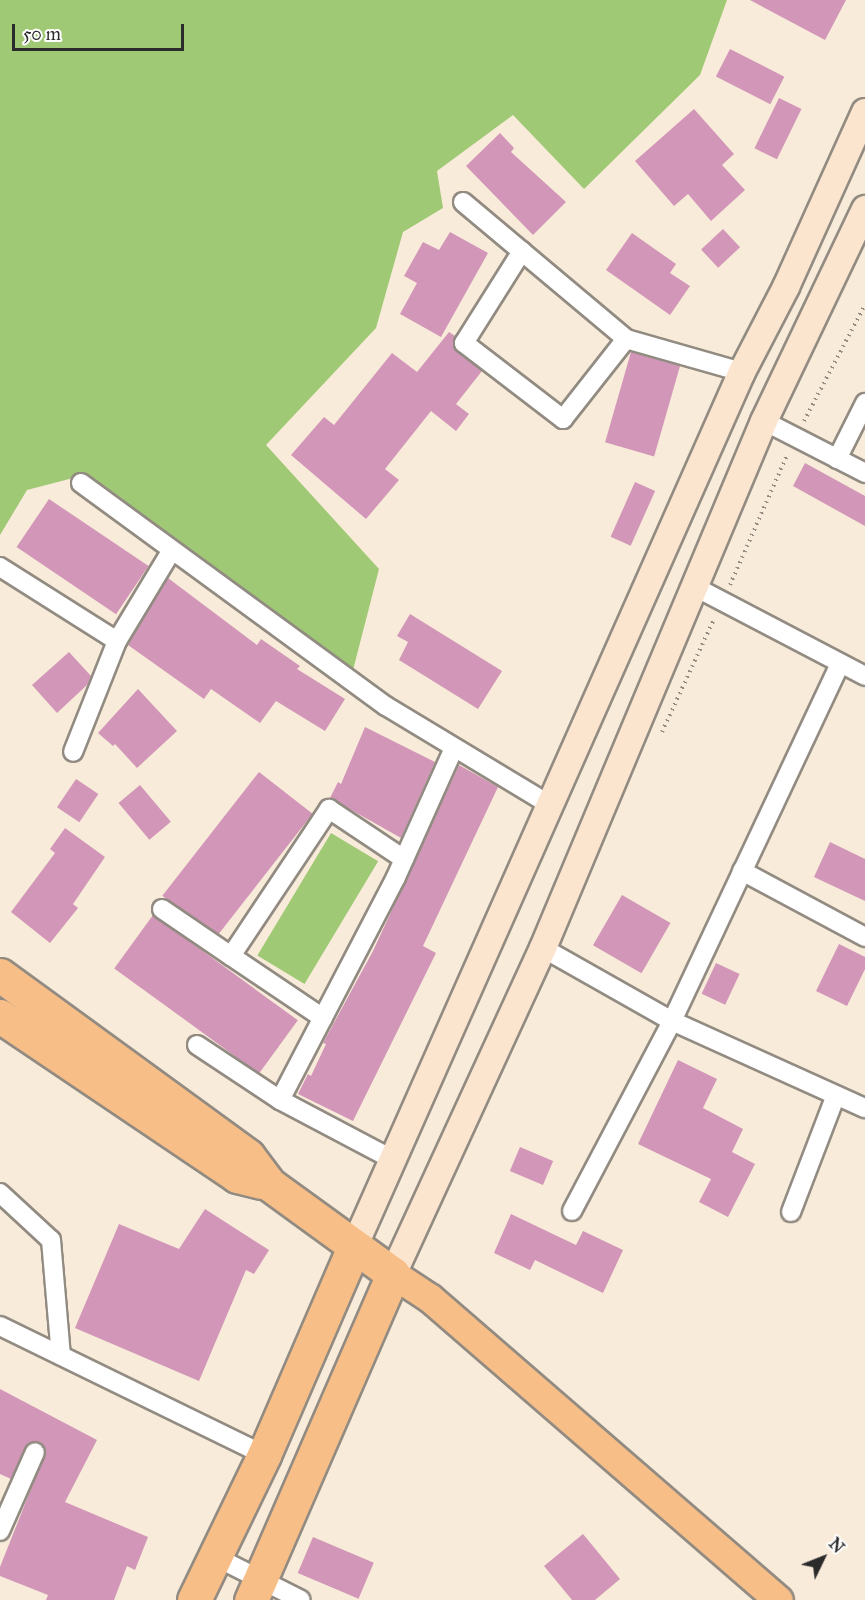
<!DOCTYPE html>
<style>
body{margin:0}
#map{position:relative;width:865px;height:1600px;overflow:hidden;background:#f8ebd9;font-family:"IM FELL Great Primer",serif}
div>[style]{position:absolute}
.green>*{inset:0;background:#a0c975;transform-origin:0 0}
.building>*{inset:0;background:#d296b8;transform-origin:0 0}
.path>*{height:4px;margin-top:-2px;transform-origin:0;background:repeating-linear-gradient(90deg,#928b82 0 1.5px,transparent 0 6px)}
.roads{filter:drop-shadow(2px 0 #928b82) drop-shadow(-2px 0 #928b82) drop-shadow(0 2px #928b82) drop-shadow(0 -2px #928b82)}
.street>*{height:18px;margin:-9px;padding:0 9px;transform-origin:9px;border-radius:9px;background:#fff}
.secondary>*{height:26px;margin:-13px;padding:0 13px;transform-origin:13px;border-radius:13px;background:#fce5cf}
.primary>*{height:28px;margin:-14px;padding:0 14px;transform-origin:14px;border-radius:14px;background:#f7be88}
.highway>*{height:33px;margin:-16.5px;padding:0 16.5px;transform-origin:16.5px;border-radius:16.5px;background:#f7be88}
span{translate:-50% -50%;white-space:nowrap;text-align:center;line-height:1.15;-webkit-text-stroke:4.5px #fff;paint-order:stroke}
.north{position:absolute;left:793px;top:1528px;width:60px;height:60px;-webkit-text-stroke:4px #fff;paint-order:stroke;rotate:47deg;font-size:16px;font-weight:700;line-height:24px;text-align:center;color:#2b2b2b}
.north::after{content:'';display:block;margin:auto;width:21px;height:27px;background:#2b2b2b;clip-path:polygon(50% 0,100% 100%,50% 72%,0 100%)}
.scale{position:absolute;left:12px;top:24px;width:172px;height:27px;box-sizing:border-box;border:3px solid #2b2b2b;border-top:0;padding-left:8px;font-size:18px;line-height:21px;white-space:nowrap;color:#2b2b2b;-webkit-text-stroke:4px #fff;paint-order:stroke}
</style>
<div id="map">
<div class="green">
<i style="clip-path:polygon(0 0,727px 0,700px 75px,584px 189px,513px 115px,437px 171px,443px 208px,403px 232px,376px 328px,266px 445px,379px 569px,352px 674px,73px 478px,27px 490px,0 535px)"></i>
<i style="left:331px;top:833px;width:55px;height:143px;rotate:31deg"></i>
</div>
<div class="building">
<i style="clip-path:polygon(750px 0,846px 0,825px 40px)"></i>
<i style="left:730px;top:49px;width:61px;height:31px;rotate:27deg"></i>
<i style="left:779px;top:98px;width:25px;height:56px;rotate:26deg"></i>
<i style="clip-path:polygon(694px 109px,734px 154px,722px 165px,745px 190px,711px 221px,688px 194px,674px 206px,635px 161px)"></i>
<i style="clip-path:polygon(500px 133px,514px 148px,511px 152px,566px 202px,533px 235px,466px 166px)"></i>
<i style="left:723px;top:229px;width:25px;height:30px;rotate:47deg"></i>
<i style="clip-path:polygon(450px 232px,488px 253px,441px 337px,400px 314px,417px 283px,404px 276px,423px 242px,439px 250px)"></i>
<i style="clip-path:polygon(632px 233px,676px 264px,670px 273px,690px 286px,670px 315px,606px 270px)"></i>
<i style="clip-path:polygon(449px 332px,455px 336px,457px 352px,482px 371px,456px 404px,469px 414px,456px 431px,431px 411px,385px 469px,399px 480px,366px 519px,291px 455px,324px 417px,334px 425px,392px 353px,417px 372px)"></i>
<i style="left:631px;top:352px;width:51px;height:94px;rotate:16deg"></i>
<i style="clip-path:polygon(805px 463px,865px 496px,865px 526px,793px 486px)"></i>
<i style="left:635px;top:482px;width:22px;height:60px;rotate:24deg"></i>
<i style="left:49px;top:499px;width:120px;height:58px;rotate:34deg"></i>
<i style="clip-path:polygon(168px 578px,257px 645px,261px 639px,300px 666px,297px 669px,345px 699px,325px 731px,276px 701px,260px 723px,211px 689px,204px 699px,128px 645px)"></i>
<i style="clip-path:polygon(410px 614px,502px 671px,478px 709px,399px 660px,408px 642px,397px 636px)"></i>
<i style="clip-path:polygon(69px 652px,91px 676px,87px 685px,57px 713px,32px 685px)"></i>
<i style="clip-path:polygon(138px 689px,177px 731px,137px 768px,115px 744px,113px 746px,98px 733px)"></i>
<i style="clip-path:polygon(365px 727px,435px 762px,401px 838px,330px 798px,338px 782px,341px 784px)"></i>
<i style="clip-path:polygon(459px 765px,498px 787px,423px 946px,436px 953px,353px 1121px,298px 1094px,308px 1074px,311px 1076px,326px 1044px,323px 1043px,373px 951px)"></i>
<i style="left:259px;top:772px;width:68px;height:157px;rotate:38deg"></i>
<i style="left:76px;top:779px;width:27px;height:34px;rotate:34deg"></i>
<i style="left:140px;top:785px;width:48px;height:28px;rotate:50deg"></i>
<i style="clip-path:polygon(65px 828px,105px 857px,73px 904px,78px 908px,50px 943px,11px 912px,55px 853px,50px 849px)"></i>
<i style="clip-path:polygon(830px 842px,865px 859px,865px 901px,814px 877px)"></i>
<i style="left:622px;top:895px;width:56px;height:58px;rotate:30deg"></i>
<i style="left:153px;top:915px;width:179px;height:66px;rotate:36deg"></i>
<i style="clip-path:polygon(839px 944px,865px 957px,865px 969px,847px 1006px,816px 991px)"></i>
<i style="left:716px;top:963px;width:26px;height:34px;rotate:25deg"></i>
<i style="clip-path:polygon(678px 1060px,717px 1079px,703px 1108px,743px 1129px,732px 1152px,755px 1164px,728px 1217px,699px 1202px,711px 1179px,638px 1144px)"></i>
<i style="left:520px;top:1147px;width:36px;height:26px;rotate:23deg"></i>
<i style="clip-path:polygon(205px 1209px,269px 1250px,254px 1274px,246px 1270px,199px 1381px,75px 1328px,119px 1224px,179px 1249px)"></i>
<i style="clip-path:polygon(511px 1214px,576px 1245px,583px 1231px,623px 1250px,603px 1293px,535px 1260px,530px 1270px,494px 1253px)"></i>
<i style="clip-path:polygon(0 1389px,97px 1440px,65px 1502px,148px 1537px,135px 1570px,127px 1566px,114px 1600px,46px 1600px,48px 1595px,0 1576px,0 1567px,46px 1451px,40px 1442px,29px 1443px,11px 1479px,0 1474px)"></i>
<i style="clip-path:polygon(583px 1534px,620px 1579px,595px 1600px,572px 1600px,544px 1566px)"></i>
<i style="left:313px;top:1537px;width:66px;height:39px;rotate:23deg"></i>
</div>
<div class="path">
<i style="left:804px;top:421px;width:131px;rotate:-62.3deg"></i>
<i style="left:730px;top:585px;width:142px;rotate:-66.3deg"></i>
<i style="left:662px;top:732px;width:124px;rotate:-65.3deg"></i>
</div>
<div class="roads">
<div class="street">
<i style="left:463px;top:202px;width:213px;rotate:40deg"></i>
<i style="left:626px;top:339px;width:121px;rotate:15.9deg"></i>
<i style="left:522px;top:251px;width:109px;rotate:122.2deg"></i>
<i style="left:464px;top:343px;width:125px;rotate:37.5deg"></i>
<i style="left:563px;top:419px;width:102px;rotate:-51.8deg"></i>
<i style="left:764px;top:421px;width:114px;rotate:27.2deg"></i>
<i style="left:837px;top:459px;width:63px;rotate:-63.4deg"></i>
<i style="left:81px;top:483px;width:378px;rotate:36.2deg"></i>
<i style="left:386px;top:706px;width:194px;rotate:31.1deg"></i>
<i style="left:0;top:567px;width:138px;rotate:32.3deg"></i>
<i style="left:117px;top:641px;width:119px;rotate:111.6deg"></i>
<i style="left:695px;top:587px;width:192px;rotate:27.6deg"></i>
<i style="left:117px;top:641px;width:106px;rotate:-58.9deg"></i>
<i style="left:742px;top:871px;width:140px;rotate:28.2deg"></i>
<i style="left:162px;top:909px;width:83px;rotate:34.3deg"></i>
<i style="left:543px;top:948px;width:148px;rotate:29.5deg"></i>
<i style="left:672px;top:1021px;width:212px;rotate:24.3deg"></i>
<i style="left:323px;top:1018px;width:111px;rotate:-146deg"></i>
<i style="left:231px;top:956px;width:177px;rotate:-56.3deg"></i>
<i style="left:329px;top:809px;width:90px;rotate:33.7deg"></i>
<i style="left:197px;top:1045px;width:100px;rotate:33.5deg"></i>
<i style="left:280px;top:1100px;width:129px;rotate:27.8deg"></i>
<i style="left:280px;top:1100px;width:251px;rotate:-62.5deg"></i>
<i style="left:396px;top:877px;width:141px;rotate:-65.8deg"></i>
<i style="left:0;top:1193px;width:69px;rotate:42.7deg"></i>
<i style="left:51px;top:1240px;width:116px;rotate:85.1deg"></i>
<i style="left:572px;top:1211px;width:215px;rotate:-62.2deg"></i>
<i style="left:672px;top:1021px;width:395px;rotate:-64.8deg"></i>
<i style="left:791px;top:1212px;width:125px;rotate:-69deg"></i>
<i style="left:0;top:1326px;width:294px;rotate:26deg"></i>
<i style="left:0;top:1531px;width:86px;rotate:-66.1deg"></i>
<i style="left:214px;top:1556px;width:97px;rotate:26.8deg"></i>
</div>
<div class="secondary">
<i style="left:354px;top:1247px;width:957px;rotate:-66.09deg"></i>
<i style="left:742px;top:372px;width:96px;rotate:-62.6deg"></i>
<i style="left:786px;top:287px;width:192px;rotate:-65.7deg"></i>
<i style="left:393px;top:1274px;width:359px;rotate:-65.3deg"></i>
<i style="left:543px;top:948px;width:571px;rotate:-67.25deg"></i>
<i style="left:764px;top:421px;width:235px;rotate:-64.5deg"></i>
</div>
<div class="primary">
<i style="left:393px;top:1274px;width:45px;rotate:33.3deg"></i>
<i style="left:431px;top:1299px;width:460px;rotate:40.9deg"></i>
</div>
<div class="highway">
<i style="left:0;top:975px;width:307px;rotate:36.1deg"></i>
<i style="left:248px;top:1156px;width:35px;rotate:53deg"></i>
<i style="left:269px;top:1184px;width:153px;rotate:36deg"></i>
<i style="left:393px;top:1274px;width:356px;rotate:113.5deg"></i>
<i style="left:0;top:1016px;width:286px;rotate:34deg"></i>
<i style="left:237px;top:1176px;width:25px;rotate:14deg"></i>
<i style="left:194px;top:1600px;width:161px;rotate:-64.2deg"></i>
<i style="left:264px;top:1455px;width:227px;rotate:-66.6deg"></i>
</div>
</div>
<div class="north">N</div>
<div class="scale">50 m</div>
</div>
